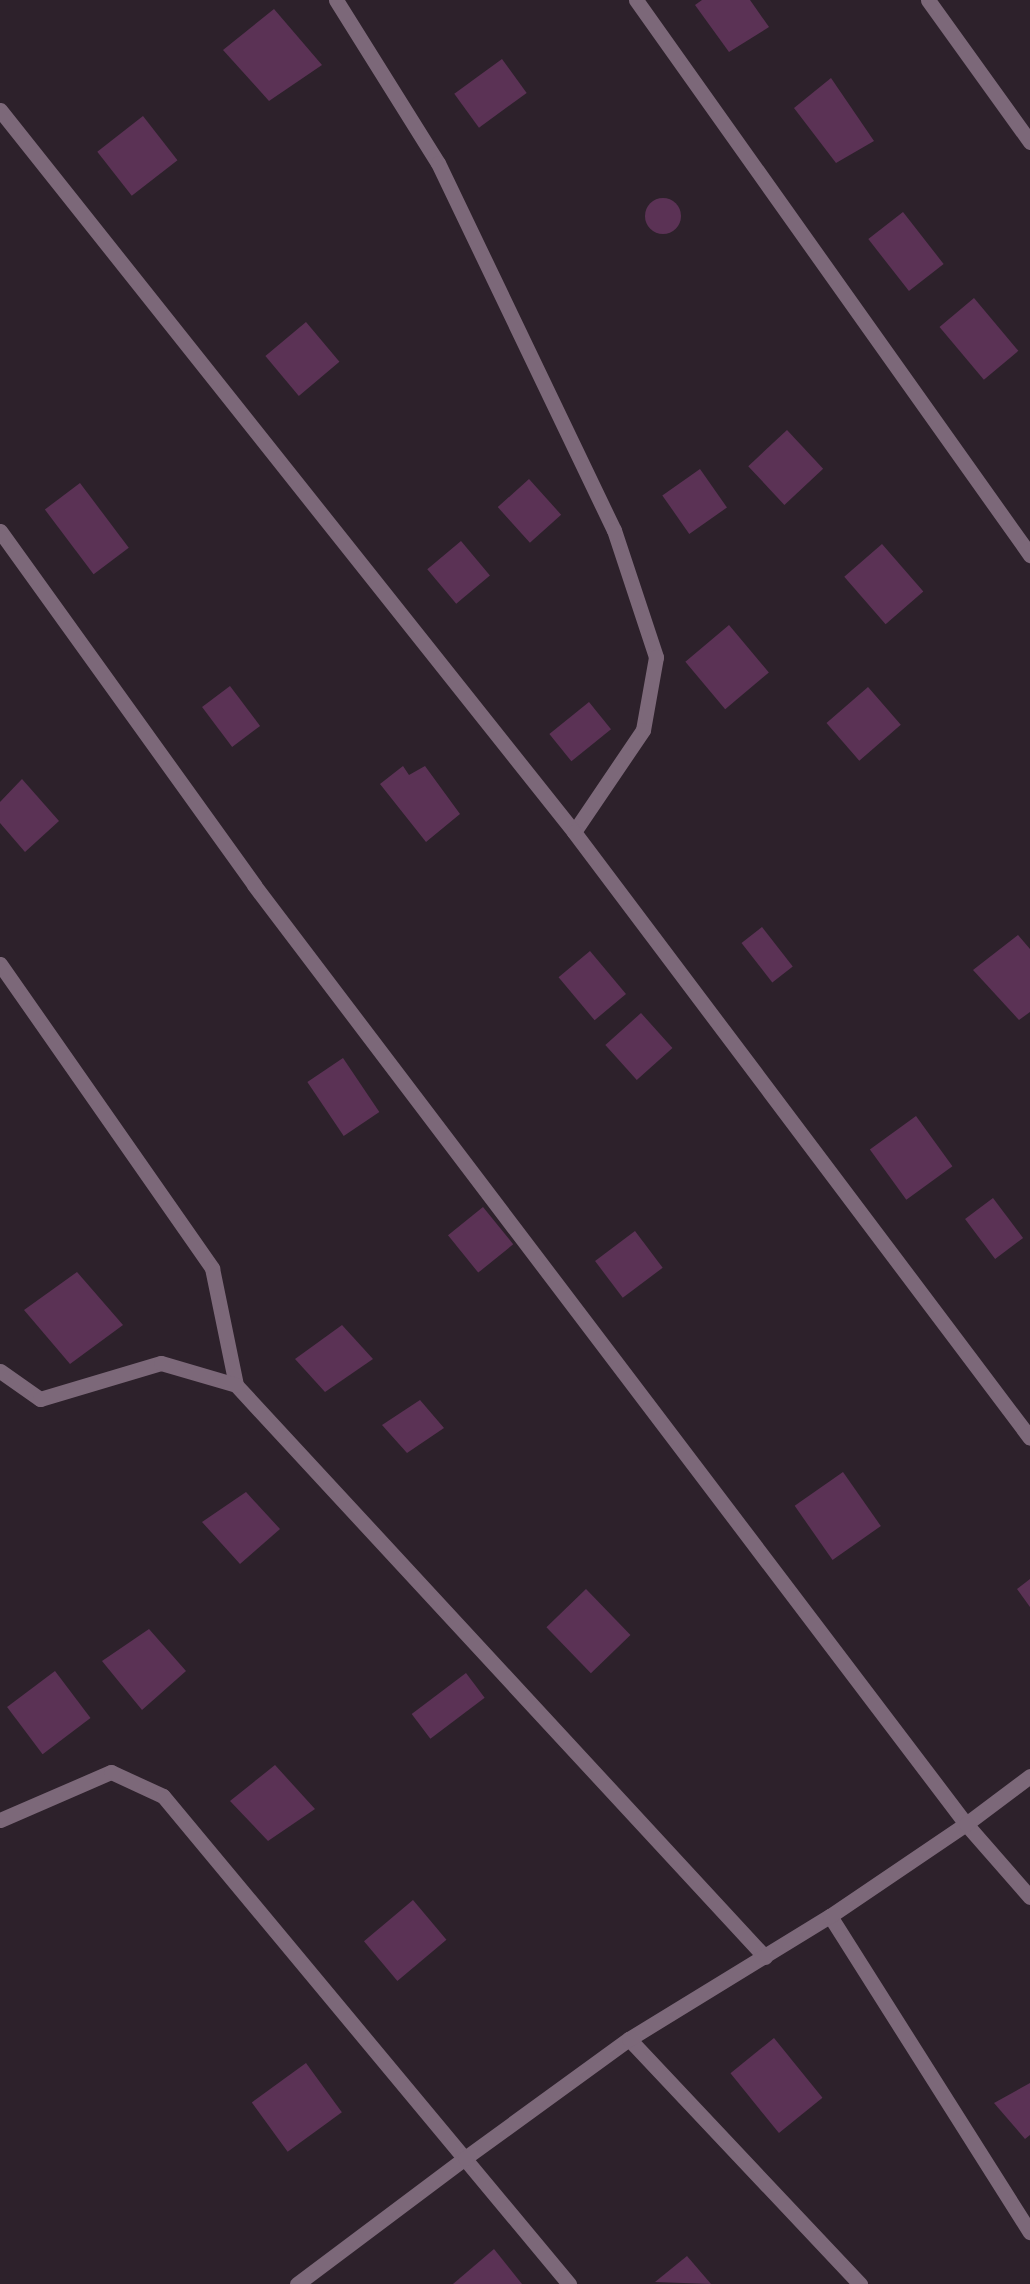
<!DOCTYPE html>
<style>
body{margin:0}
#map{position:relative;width:1030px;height:2284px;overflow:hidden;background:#2d212b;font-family:Helvetica,sans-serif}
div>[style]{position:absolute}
.building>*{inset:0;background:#5b3255;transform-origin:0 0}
.round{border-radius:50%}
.minor>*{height:15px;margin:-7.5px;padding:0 7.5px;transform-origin:7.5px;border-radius:7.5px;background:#7c6879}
span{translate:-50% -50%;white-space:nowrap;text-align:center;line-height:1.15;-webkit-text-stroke:6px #2d212b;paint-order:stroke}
</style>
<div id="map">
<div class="building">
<i style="clip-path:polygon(702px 0,750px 0,769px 27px,729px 52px,695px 5px)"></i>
<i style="clip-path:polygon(274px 9px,322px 65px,269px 101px,223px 50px)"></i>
<i style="left:502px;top:59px;width:42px;height:59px;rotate:54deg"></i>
<i style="clip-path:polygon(831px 78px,874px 141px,836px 163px,794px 108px)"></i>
<i style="left:143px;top:116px;width:56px;height:58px;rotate:52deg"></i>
<i class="round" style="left:645px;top:198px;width:36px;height:36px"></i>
<i style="left:903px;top:212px;width:66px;height:44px;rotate:52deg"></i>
<i style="left:974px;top:298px;width:69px;height:45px;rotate:50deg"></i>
<i style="left:306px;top:322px;width:52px;height:53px;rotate:50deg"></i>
<i style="left:787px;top:430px;width:53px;height:53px;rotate:47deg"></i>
<i style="left:700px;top:469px;width:47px;height:46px;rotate:55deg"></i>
<i style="left:529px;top:479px;width:48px;height:42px;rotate:48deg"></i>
<i style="left:80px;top:483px;width:81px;height:44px;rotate:53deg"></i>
<i style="left:461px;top:541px;width:45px;height:44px;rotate:50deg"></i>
<i style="left:882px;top:544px;width:63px;height:50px;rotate:49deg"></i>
<i style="left:729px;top:625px;width:62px;height:57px;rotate:50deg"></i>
<i style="left:230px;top:686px;width:50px;height:35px;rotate:53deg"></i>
<i style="left:868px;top:687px;width:50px;height:55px;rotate:49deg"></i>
<i style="left:589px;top:702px;width:35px;height:51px;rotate:51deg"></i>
<i style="clip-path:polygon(403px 766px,409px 775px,425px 766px,460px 814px,426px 842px,380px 784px)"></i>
<i style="clip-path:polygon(22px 779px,59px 821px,25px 852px,0 823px,0 802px)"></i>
<i style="left:762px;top:927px;width:50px;height:26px;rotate:52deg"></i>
<i style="clip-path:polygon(1018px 935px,1030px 949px,1030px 1012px,1019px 1020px,973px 970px)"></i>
<i style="left:590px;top:951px;width:56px;height:41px;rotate:50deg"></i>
<i style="left:641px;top:1013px;width:47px;height:48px;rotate:48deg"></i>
<i style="left:343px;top:1058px;width:65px;height:43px;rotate:56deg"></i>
<i style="left:916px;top:1116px;width:62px;height:57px;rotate:54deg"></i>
<i style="left:993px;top:1198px;width:50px;height:35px;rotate:53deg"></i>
<i style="left:483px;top:1207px;width:48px;height:45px;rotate:51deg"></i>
<i style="left:635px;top:1231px;width:46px;height:50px;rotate:53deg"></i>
<i style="clip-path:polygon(77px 1272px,123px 1325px,70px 1364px,24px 1310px)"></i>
<i style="clip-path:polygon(342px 1325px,373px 1359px,325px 1392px,295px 1359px)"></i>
<i style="clip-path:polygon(420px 1400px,444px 1428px,407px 1453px,382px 1425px)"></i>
<i style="left:843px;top:1472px;width:66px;height:59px;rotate:55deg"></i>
<i style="clip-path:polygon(246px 1492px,280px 1529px,240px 1564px,202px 1522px)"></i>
<i style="clip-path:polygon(1030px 1579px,1030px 1607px,1017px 1589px)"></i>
<i style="left:586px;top:1589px;width:64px;height:55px;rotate:46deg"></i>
<i style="clip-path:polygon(149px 1629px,186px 1671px,142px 1710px,102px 1661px)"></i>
<i style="left:55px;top:1671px;width:59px;height:60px;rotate:53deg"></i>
<i style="left:466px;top:1673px;width:31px;height:68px;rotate:53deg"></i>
<i style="clip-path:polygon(275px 1765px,315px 1809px,268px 1841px,230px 1801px)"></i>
<i style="left:413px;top:1900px;width:52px;height:64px;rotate:50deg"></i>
<i style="left:774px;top:2038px;width:77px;height:56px;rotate:51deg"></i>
<i style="left:306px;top:2063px;width:61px;height:67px;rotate:54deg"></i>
<i style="clip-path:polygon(1030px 2083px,1030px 2135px,1025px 2139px,994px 2103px)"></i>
<i style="clip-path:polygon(494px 2249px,522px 2284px,453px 2284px)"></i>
<i style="clip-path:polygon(687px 2256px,711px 2284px,655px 2282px)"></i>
</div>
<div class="minor">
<i style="left:336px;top:0;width:192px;rotate:58deg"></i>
<i style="left:438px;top:163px;width:407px;rotate:64.4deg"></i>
<i style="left:614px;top:530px;width:134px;rotate:71.7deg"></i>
<i style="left:656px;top:657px;width:74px;rotate:100.1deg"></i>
<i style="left:643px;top:730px;width:123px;rotate:124.1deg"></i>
<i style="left:636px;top:0;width:681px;rotate:54.63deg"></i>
<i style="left:928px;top:0;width:175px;rotate:54.3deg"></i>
<i style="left:0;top:110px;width:922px;rotate:51.51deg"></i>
<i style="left:574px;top:832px;width:758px;rotate:53.04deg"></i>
<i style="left:0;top:531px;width:436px;rotate:54.3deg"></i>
<i style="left:254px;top:885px;width:1178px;rotate:52.83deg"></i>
<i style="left:966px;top:1824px;width:97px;rotate:48.8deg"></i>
<i style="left:0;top:964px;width:371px;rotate:55.1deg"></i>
<i style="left:212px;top:1268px;width:119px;rotate:78.4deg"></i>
<i style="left:236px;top:1385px;width:779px;rotate:47.24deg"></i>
<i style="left:0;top:1371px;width:49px;rotate:35deg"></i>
<i style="left:40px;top:1399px;width:126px;rotate:-16.6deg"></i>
<i style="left:161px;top:1363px;width:78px;rotate:16.3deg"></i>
<i style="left:0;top:1820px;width:121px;rotate:-23.4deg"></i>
<i style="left:111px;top:1772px;width:57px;rotate:24.8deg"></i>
<i style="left:163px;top:1796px;width:635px;rotate:50.24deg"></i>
<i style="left:830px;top:1916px;width:374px;rotate:57.7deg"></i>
<i style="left:629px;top:2039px;width:337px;rotate:46.7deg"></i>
<i style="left:297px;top:2284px;width:210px;rotate:-36.9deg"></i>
<i style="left:465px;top:2158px;width:203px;rotate:-36deg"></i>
<i style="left:629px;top:2039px;width:236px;rotate:-31.5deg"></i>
<i style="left:830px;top:1916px;width:164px;rotate:-34.1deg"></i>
<i style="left:966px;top:1824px;width:80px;rotate:-36.9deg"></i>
</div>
</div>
